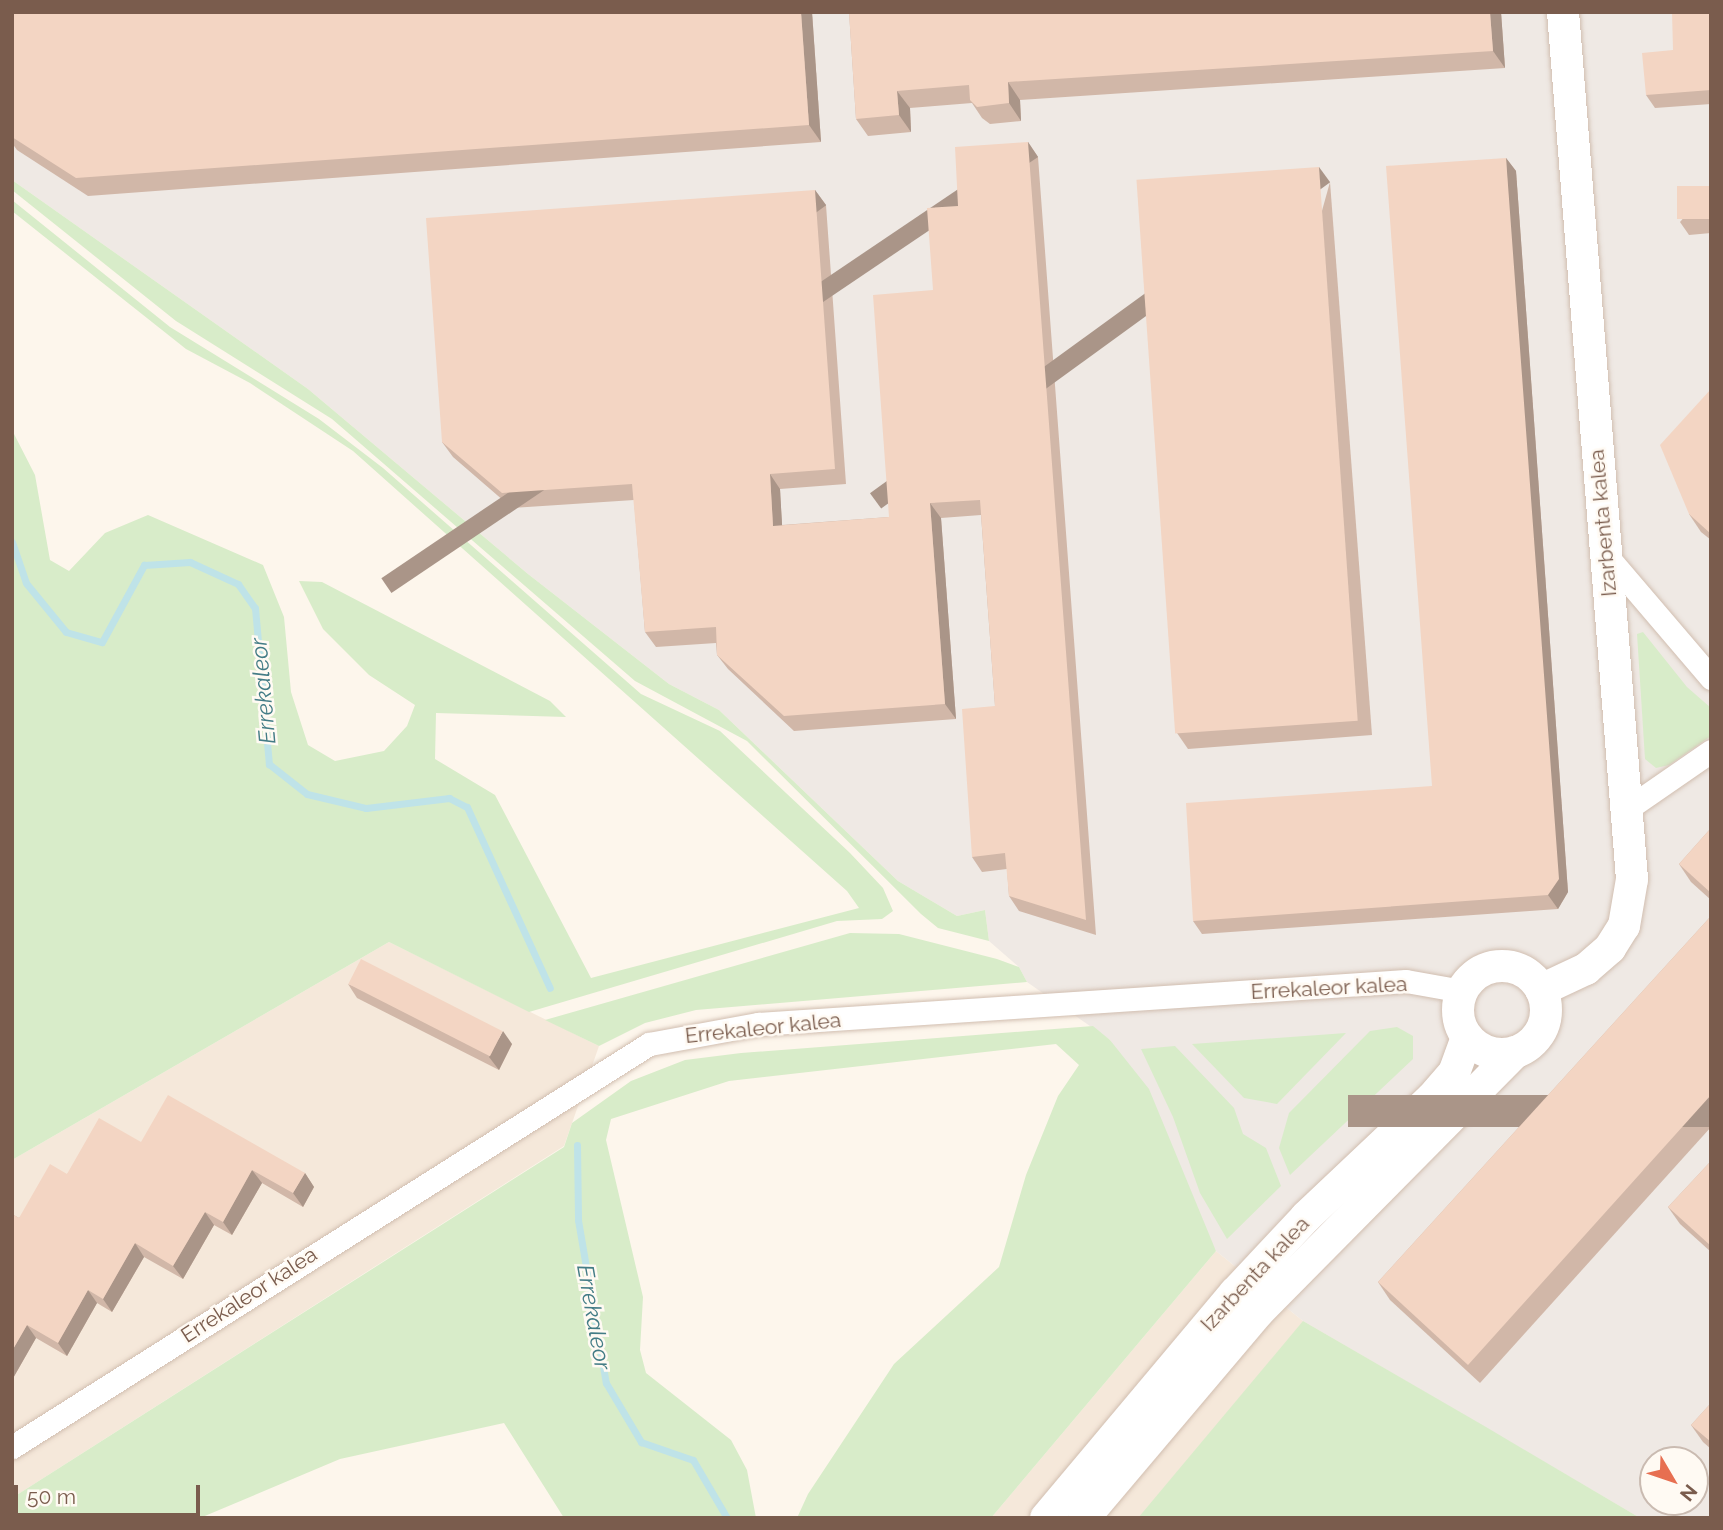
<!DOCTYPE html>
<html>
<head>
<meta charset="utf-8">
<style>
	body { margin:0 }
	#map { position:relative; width:1723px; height:1530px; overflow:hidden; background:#fdf6ec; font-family:Raleway,sans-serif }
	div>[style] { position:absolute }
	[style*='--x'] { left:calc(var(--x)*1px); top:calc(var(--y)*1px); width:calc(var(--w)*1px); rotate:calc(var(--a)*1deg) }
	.residential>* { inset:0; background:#f5e8da }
	.industrial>* { inset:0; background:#efe9e4 }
	.green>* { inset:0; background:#d8ecc9 }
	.stream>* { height:7px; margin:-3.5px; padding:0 3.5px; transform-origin:3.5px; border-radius:3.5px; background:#bfe3e8 }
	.roads { filter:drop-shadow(0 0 2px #d1beb0) drop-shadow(0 0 2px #d1beb0) }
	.street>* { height:23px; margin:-11.5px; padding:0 11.5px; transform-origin:11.5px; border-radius:11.5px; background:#fff }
	.secondary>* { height:32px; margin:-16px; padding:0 16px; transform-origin:16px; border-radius:16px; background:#fff }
	.secondary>.ring { margin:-16px; padding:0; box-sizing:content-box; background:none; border:32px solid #fff; border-radius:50% }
	.wall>* { inset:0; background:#d1b7a8 }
	.shaded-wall>* { inset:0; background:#aa9588; transform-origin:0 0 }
	.building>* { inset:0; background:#f3d5c3; transform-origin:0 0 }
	span { translate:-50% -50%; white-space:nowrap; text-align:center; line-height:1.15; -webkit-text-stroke:5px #fffaf3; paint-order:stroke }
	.street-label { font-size:21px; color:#7a5c4d }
	.water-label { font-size:23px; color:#437c86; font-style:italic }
	.frame { position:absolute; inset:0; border:14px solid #7a5c4d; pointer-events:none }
	.north { position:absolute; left:1639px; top:1446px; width:70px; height:70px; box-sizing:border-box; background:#fffaf3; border:2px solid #cabbb1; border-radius:50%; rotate:129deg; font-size:19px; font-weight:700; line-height:28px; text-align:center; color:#7a5c4d }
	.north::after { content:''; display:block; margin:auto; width:24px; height:32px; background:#e76f51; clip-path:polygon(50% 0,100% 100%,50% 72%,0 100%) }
	.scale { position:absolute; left:14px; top:1485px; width:186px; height:32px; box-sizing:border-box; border:4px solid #7a5c4d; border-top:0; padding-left:9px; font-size:21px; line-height:24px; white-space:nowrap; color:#7a5c4d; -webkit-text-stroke:5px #fffaf3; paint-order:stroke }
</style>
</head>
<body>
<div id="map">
	<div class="residential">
		<div style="clip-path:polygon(389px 942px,599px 1046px,564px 1146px,12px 1498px,12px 1160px)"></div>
		<div style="clip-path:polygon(1216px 1251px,1303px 1321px,1640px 1518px,991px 1518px)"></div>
	</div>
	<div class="industrial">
		<div style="clip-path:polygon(evenodd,12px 12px,1711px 12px,1711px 1518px,1640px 1518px,1303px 1321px,1216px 1251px,1110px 1040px,1027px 982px,1019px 967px,989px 941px,985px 910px,957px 916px,898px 881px,719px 710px,669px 684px,528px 574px,308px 389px,12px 180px,12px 12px,1653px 1460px,1695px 1460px,1695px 1502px,1653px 1502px,1653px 1460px)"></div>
	</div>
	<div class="green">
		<div style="clip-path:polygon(12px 180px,308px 389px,528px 574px,669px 684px,719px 710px,898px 881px,957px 916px,985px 910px,989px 941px,938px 928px,921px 914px,747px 741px,635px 681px,332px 419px,176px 321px,12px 190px)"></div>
		<div style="clip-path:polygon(12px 200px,170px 327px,319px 419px,383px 468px,641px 694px,720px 731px,850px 853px,883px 888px,893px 911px,882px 919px,837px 921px,529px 1012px,389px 942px,12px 1160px,13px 432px,35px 475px,50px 560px,69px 571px,105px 533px,148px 515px,263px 565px,284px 617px,291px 692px,308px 745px,335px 761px,384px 751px,407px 726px,415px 705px,369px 675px,323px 629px,299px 581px,322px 582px,550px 701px,566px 717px,436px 713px,435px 759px,495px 795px,591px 978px,859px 908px,847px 891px,353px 451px,250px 383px,186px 349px,12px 211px)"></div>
		<div style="clip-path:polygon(1643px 632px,1687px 687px,1711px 708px,1711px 736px,1669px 765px,1656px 768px,1645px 759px,1637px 634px)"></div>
		<div style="clip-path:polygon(850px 933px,899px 934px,997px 959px,1019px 967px,1027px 982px,696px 1010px,645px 1023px,599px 1046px,545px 1020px)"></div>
		<div style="clip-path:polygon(1093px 1026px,1110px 1040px,1149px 1089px,1216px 1251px,991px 1518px,797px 1518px,808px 1494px,894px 1364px,999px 1267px,1026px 1175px,1058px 1096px,1079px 1065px,1056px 1044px,729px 1081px,611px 1119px,606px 1140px,643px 1297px,640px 1350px,646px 1373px,731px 1440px,747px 1470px,756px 1518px,564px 1518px,504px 1423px,340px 1459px,200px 1518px,12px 1518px,12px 1498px,564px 1147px,572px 1123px,631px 1081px,685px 1060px,741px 1053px)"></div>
		<div style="clip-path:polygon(1397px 1027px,1413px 1036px,1413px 1059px,1290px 1175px,1279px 1148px,1289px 1113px,1370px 1031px)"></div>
		<div style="clip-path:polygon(1346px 1033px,1277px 1104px,1244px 1098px,1192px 1044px)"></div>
		<div style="clip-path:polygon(1175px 1046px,1234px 1108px,1243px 1134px,1266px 1148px,1281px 1186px,1227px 1239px,1200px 1193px,1173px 1117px,1141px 1049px)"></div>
		<div style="clip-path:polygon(1303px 1321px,1486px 1427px,1640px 1518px,1138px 1518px)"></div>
	</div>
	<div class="stream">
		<div style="--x:12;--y:542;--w:43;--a:71.1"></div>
		<div style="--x:26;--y:583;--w:63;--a:50.8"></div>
		<div style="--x:66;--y:632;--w:37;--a:16"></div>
		<div style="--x:102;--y:642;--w:88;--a:-61.4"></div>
		<div style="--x:144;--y:565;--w:46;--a:-3.7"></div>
		<div style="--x:190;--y:562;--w:53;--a:24.6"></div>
		<div style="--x:238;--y:584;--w:29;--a:55"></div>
		<div style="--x:255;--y:608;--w:157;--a:84.9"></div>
		<div style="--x:269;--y:764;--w:48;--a:38.3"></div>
		<div style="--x:307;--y:794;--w:61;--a:13.3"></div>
		<div style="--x:366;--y:808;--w:84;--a:-6.9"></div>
		<div style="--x:449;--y:798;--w:20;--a:27"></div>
		<div style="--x:467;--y:807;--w:199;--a:65.4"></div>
		<div style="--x:577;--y:1145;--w:75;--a:89.2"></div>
		<div style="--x:578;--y:1220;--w:165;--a:80.3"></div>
		<div style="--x:606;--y:1383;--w:69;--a:59.3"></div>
		<div style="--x:641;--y:1442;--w:55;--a:19.1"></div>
		<div style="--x:693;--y:1460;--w:67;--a:59.6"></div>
	</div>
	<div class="roads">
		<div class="street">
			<div style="--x:1606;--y:555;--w:162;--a:49.5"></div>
			<div style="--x:1627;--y:809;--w:102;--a:-34.6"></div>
			<div style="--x:12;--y:1447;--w:754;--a:-32.32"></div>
			<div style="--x:649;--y:1044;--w:111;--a:-10.4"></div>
			<div style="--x:758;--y:1024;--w:649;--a:-3.8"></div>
			<div style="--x:1406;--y:981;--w:57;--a:10.1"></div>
		</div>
		<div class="secondary">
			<div class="ring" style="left:1458px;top:966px;width:56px;height:56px"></div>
			<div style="--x:1541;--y:990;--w:50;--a:-25"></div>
			<div style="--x:1586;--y:969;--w:32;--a:-41"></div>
			<div style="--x:1610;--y:948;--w:26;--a:-58"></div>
			<div style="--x:1624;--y:926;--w:48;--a:-80.3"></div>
			<div style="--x:1632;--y:879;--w:870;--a:-94.55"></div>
			<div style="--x:1046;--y:1518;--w:294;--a:-50"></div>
			<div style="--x:1235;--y:1293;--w:104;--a:-46.9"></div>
			<div style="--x:1306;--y:1217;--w:173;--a:-43.4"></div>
			<div style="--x:1432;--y:1098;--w:33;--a:-49"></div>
			<div style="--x:1454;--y:1073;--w:37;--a:-70"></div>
			<div style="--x:1084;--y:1518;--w:270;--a:-49.8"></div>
			<div style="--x:1258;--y:1312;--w:366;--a:-45.3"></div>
		</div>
	</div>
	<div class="wall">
		<div style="clip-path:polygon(12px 12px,812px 12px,821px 142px,88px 196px,17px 150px,12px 143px)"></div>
		<div style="clip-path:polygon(849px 12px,1501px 12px,1505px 68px,1020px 100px,1021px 121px,990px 124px,982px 118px,972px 103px,910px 108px,911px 132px,868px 136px,856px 119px)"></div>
		<div style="clip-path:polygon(1711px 12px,1711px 104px,1655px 108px,1646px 95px,1673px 50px)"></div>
		<div style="clip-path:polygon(1028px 142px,1038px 157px,1096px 935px,1019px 911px,1009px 896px,1007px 869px,982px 872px,972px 857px,995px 706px,981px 515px,941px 518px,956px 719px,794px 731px,728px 669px,717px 655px,716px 643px,656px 647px,645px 632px,634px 500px,512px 508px,453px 457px,442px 442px,815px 190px,826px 205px,846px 484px,780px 489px,782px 525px,889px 517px,933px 290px,958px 206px)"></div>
		<div style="clip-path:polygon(1506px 158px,1516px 171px,1568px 892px,1558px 909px,1202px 934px,1193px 921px,1432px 786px)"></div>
		<div style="clip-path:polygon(1330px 182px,1372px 735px,1188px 749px,1177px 733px)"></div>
		<div style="clip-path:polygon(1711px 186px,1711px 233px,1689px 235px,1680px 222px)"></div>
		<div style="clip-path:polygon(1711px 389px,1711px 540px,1701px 532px,1689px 514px)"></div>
		<div style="clip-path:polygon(1711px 828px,1711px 900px,1691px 882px,1679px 864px)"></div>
		<div style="clip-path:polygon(1711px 916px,1711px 1127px,1480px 1383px,1390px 1300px,1378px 1282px)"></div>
		<div style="clip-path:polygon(348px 984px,512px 1044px,499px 1070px,357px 998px)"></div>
		<div style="clip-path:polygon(141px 1142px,305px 1173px,314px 1187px,303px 1207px,262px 1183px,232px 1235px,214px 1225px,183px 1279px,144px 1257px,112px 1312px,97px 1303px,67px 1356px,36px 1338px,12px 1380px,12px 1214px,19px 1218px,67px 1174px)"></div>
		<div style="clip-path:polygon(1711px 1161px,1711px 1252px,1680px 1224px,1668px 1207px)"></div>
		<div style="clip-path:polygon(1711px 1403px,1711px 1449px,1703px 1442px,1691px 1425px)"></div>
	</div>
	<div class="shaded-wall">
		<div style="clip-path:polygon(801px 12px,812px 12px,821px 142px,809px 125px)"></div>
		<div style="clip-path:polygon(1490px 12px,1501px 12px,1505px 68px,1493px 51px)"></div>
		<div style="clip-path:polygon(1008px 82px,1020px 100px,1021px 121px,1009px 103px)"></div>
		<div style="clip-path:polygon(897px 91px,910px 108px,911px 132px,899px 115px)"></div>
		<div style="left:1028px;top:142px;width:18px;height:780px;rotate:56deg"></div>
		<div style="clip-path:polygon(1506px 158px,1516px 171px,1568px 892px,1558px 909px,1548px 895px)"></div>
		<div style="left:1319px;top:167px;width:19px;height:555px;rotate:54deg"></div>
		<div style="left:815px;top:190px;width:19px;height:280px;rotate:54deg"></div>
		<div style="clip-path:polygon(770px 474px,780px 489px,783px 541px,773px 526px)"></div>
		<div style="clip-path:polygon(930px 503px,941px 518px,956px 719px,945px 704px)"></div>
		<div style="clip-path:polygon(503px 1031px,512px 1044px,499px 1070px,489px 1057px)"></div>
		<div style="left:1711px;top:1095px;width:32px;height:363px;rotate:90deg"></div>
		<div style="clip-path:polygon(252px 1170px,262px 1183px,232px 1235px,223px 1222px)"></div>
		<div style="clip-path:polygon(305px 1173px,314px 1187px,303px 1207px,293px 1193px)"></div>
		<div style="clip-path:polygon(205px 1212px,214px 1225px,183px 1279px,173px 1266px)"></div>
		<div style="clip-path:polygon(135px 1243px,144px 1257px,112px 1312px,103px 1299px)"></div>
		<div style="clip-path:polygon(88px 1290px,97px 1303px,67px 1356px,58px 1343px)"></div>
		<div style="clip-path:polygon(27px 1325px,36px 1338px,12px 1380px,12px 1351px)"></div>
	</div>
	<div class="building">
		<div style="clip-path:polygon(12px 12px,801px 12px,809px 125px,76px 178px,12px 137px)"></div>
		<div style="clip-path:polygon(849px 12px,1490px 12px,1493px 51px,1008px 82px,1009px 103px,977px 107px,970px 100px,969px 85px,897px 91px,899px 115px,856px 119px)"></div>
		<div style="clip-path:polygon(1672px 12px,1711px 12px,1711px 90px,1646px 95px,1642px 53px,1673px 50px)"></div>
		<div style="clip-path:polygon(1028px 142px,1086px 920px,1009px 896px,1005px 853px,972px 857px,962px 709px,995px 706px,980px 500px,930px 503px,945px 704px,784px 716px,717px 655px,716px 627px,645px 632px,632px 484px,502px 493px,442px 442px,426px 218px,815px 190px,835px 469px,770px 474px,773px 526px,889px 517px,873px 295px,933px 290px,927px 208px,958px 206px,955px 147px)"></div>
		<div style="clip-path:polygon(1506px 158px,1559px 879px,1548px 895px,1193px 921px,1186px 803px,1432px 786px,1386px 166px)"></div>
		<div style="left:1319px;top:167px;width:555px;height:183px;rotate:86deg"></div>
		<div style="left:1711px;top:186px;width:33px;height:34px;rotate:90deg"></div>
		<div style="clip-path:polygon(1711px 389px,1711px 534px,1689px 514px,1660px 445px)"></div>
		<div style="clip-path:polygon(1711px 828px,1711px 893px,1679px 864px)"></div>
		<div style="clip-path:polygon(1711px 916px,1711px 1095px,1468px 1365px,1378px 1282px)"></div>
		<div style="left:361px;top:959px;width:159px;height:28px;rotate:27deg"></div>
		<div style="clip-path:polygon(168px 1095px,305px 1173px,293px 1193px,252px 1170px,223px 1222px,205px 1212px,173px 1266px,135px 1243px,103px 1299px,88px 1290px,58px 1343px,27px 1325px,12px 1351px,12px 1214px,19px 1218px,50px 1164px,67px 1174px,99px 1118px,141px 1142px)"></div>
		<div style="clip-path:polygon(1711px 1161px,1711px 1246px,1668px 1207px)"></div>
		<div style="clip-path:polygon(1711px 1403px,1711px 1442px,1691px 1425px)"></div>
	</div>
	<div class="street-label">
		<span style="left:1603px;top:523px;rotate:-95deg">Izarbenta kalea</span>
		<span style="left:1329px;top:988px;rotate:-3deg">Errekaleor kalea</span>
		<span style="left:763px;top:1028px;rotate:-6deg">Errekaleor kalea</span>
		<span style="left:1255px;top:1274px;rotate:-47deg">Izarbenta kalea</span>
		<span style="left:249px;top:1295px;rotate:-33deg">Errekaleor kalea</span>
	</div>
	<div class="water-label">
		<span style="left:263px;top:691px;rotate:-95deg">Errekaleor</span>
		<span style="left:594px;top:1317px;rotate:80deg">Errekaleor</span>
	</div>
	<div class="frame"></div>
	<div class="north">N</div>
	<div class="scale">50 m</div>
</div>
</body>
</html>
